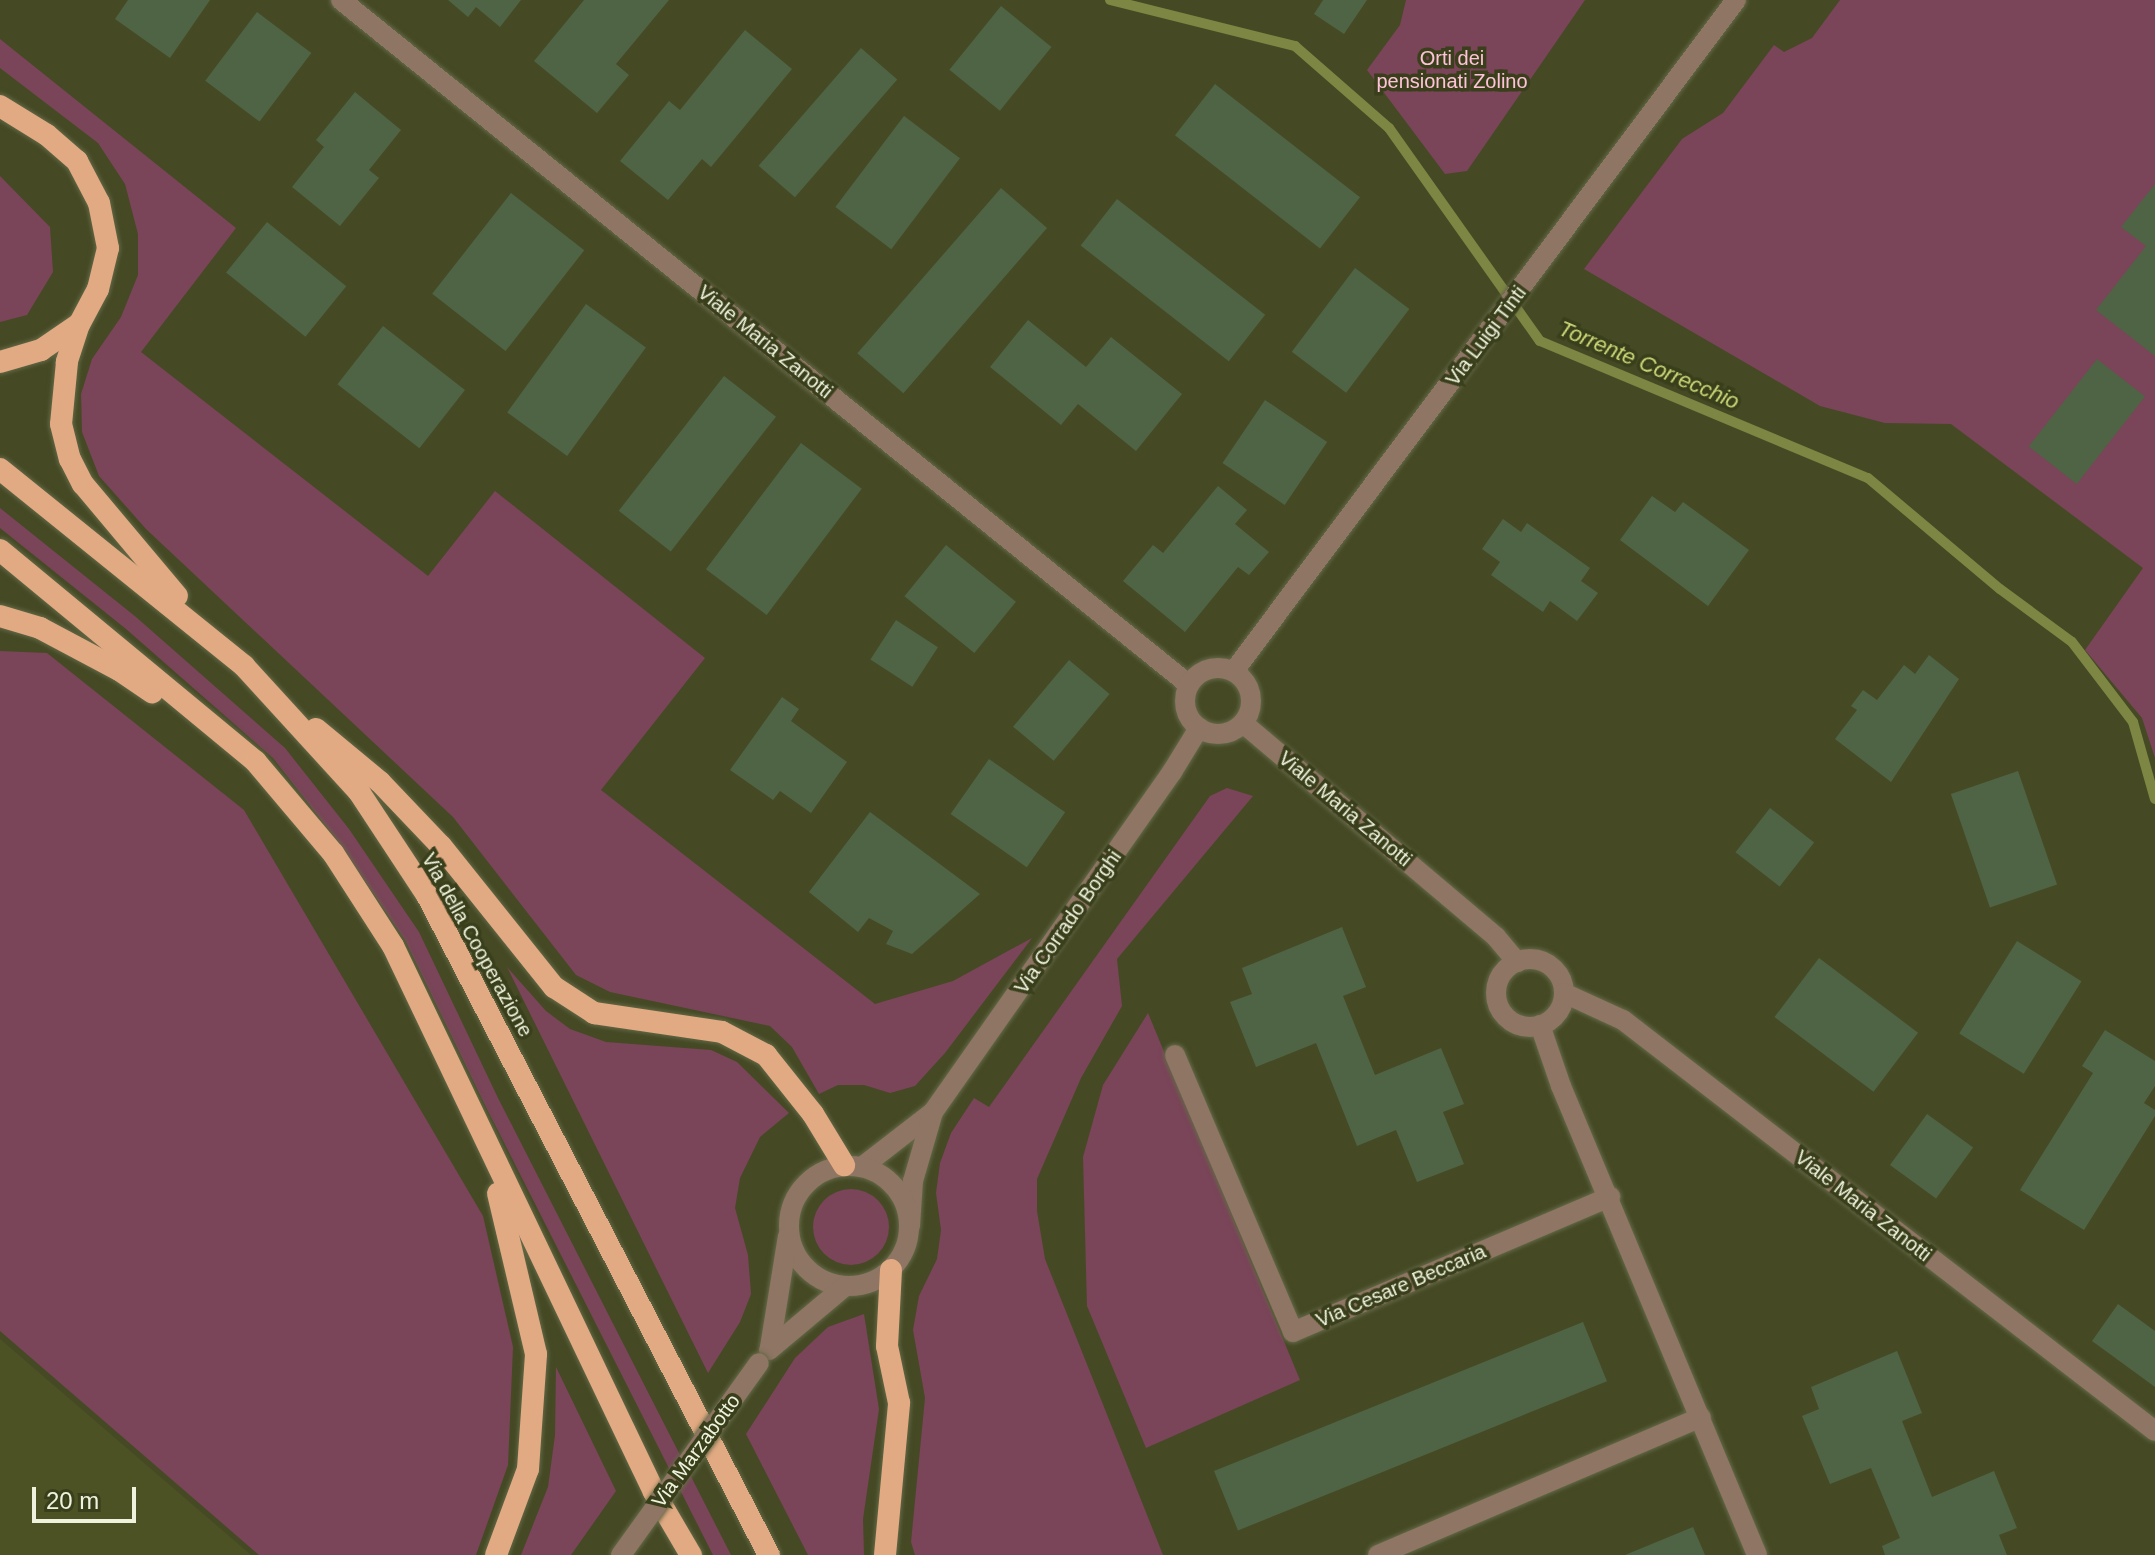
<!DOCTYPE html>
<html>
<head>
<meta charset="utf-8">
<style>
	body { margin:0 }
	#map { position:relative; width:2155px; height:1555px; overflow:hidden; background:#454a25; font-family:Arial,sans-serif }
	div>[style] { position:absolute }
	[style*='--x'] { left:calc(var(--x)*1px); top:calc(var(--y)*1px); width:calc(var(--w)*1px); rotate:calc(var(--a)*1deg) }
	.built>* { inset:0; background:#4d5225 }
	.green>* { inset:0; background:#7a4459 }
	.round { border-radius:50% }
	.stream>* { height:10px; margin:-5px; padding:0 5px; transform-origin:5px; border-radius:5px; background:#7e8643 }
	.building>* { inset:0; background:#4f6444; transform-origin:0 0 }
	.roads { filter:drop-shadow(0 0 2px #646846) drop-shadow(0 0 2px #646846) }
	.minor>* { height:20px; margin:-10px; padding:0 10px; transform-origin:10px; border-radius:10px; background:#8e7564 }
	.minor>.ring { margin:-10px; padding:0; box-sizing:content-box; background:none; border:20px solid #8e7564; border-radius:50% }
	.tertiary>* { height:20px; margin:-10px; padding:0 10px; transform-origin:10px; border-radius:10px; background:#8e7564 }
	.tertiary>.ring { margin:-10px; padding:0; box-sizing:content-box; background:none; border:20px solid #8e7564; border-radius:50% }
	.trunk>* { height:22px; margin:-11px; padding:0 11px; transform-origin:11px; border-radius:11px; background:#e2aa83 }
	.bridges { filter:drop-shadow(0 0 2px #646846) drop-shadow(0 0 2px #646846) }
	.tertiary-bridge>* { height:20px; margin:-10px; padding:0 10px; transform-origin:10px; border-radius:10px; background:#8e7564 }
	span { translate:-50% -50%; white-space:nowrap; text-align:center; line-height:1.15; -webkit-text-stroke:7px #3a3f1b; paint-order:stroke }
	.park-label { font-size:20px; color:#ffc3d9 }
	.street-label { font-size:20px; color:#eff3de }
	.water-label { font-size:22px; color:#cbd777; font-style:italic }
	.scale { position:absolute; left:32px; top:1487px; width:104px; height:36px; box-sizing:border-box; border:4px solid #eff3de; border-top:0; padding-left:10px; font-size:24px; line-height:28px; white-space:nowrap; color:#eff3de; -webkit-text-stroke:6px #3a3f1b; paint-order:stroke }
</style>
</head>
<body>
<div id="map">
	<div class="built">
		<div style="clip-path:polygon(0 1339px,251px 1555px,0 1555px)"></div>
	</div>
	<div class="green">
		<div style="clip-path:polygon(1406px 0,1585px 0,1467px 171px,1445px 174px,1367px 70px,1400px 25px)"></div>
		<div style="clip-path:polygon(1840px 0,2155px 0,2155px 758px,2142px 718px,2085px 650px,2143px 568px,1951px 424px,1885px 423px,1820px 406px,1584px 269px,1682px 139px,1723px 113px,1774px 45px,1784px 52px,1812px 38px)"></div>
		<div style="clip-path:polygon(0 39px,236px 228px,141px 352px,428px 576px,495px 491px,705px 658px,601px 790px,875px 1004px,953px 981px,1032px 938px,945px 1053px,915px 1086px,890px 1093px,864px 1085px,838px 1085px,819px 1094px,792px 1047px,770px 1026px,610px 992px,576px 975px,453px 817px,146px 529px,99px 476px,82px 432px,81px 394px,92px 359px,121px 317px,138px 275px,138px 234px,125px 184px,98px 143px,0 68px)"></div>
		<div style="clip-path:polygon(0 176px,50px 227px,53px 272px,27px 315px,0 322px)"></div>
		<div style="clip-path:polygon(0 508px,136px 617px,285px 748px,349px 829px,419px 932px,498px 1098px,731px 1555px,713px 1555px,485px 1105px,405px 940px,336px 839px,273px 758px,126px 629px,0 528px)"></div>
		<div style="clip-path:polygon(0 651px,47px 653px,244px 810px,483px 1216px,513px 1347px,508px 1465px,476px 1555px,259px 1555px,0 1331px)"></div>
		<div style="clip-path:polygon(1227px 788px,1253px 796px,1117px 959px,1122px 1006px,1081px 1078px,1037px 1179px,1037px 1211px,1045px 1259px,1163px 1555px,915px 1555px,911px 1542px,925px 1398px,913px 1330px,919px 1296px,937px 1259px,941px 1230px,936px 1193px,940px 1163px,951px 1133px,974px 1098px,989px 1107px,1210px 796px)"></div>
		<div style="clip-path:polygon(507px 967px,546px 1011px,570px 1029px,606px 1042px,711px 1050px,737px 1062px,789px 1113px,760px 1137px,740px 1178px,735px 1208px,748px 1255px,751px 1294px,740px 1322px,708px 1373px)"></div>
		<div style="clip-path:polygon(1148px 1013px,1300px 1380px,1146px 1448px,1087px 1306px,1083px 1157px,1103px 1085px)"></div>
		<div class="round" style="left:813px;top:1189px;width:76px;height:76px"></div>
		<div style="clip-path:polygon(864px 1314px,879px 1409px,863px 1519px,864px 1555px,808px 1555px,746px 1434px,795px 1358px,828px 1327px)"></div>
		<div style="clip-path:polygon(556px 1367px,616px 1491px,571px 1555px,521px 1555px,548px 1487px,555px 1435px)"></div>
	</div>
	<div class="stream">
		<div style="--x:1110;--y:0;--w:191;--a:14"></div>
		<div style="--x:1295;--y:46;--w:125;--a:41.1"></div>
		<div style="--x:1389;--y:128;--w:261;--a:54.7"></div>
		<div style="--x:1540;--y:341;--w:355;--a:22.7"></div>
		<div style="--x:1868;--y:478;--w:172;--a:40.1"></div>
		<div style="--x:2000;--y:589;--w:89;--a:36.4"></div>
		<div style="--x:2072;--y:642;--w:101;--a:52.7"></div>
		<div style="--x:2133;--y:722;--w:80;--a:74.1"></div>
	</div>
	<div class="building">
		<div style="clip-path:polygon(128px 0,210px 0,170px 58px,115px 19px)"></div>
		<div style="clip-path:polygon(448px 0,521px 0,500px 27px,476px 7px,468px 17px)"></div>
		<div style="clip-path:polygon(584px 0,669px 0,616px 64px,629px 75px,597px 113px,534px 61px)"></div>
		<div style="clip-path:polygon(1323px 0,1367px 0,1344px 34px,1314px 14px)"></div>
		<div style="left:1001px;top:6px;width:65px;height:82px;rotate:39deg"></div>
		<div style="left:257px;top:12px;width:68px;height:86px;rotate:37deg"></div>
		<div style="clip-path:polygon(745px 30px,792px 69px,711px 167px,702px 159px,668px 200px,620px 161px,669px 101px,680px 110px)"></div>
		<div style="left:861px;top:48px;width:48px;height:156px;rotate:41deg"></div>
		<div style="left:1215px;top:84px;width:184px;height:65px;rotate:38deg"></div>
		<div style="clip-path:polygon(355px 92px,401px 130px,369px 170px,379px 178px,340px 226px,292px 187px,324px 147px,316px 140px)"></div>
		<div style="left:904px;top:116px;width:70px;height:114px;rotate:37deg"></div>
		<div style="clip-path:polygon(2155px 184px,2155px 356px,2096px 310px,2146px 246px,2121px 227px)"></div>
		<div style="left:1001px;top:188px;width:61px;height:219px;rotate:41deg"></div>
		<div style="left:511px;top:193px;width:93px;height:128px;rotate:38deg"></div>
		<div style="left:1117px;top:199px;width:188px;height:59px;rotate:38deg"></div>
		<div style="left:267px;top:222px;width:102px;height:65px;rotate:39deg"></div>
		<div style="left:1355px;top:268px;width:68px;height:105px;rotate:37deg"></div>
		<div style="left:586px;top:304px;width:74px;height:134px;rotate:36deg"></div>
		<div style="clip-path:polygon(1028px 320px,1086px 367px,1111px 337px,1182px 394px,1136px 451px,1078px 404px,1061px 425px,990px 367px)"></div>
		<div style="left:383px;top:326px;width:104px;height:74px;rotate:38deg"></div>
		<div style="left:2097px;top:359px;width:61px;height:111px;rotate:38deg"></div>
		<div style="left:724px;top:376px;width:66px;height:171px;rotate:38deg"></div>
		<div style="left:1265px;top:400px;width:75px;height:76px;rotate:34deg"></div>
		<div style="left:801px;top:443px;width:76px;height:158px;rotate:37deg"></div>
		<div style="clip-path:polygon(1218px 486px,1247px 510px,1235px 524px,1269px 552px,1249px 575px,1238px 567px,1185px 632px,1123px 581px,1153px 545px,1163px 553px)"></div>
		<div style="clip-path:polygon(1652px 496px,1675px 512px,1683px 502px,1749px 550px,1708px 606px,1620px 540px)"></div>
		<div style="clip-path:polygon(1503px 519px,1521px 532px,1527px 523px,1590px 568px,1581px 581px,1598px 593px,1577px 621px,1550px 601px,1543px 612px,1491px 575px,1500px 562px,1482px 549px)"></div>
		<div style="left:946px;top:545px;width:90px;height:66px;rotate:39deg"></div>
		<div style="left:896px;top:620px;width:50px;height:47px;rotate:33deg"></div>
		<div style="clip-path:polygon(1929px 655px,1959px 679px,1891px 782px,1835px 739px,1857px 710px,1851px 706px,1863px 690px,1877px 700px,1904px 665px,1915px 674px)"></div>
		<div style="left:1069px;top:660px;width:53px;height:87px;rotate:40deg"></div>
		<div style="clip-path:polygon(782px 697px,799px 709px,791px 721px,847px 762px,811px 813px,780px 791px,773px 800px,730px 770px)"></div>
		<div style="left:989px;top:759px;width:93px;height:67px;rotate:35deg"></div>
		<div style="left:2018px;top:771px;width:120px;height:71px;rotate:71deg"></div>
		<div style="left:1770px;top:808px;width:56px;height:56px;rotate:38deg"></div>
		<div style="clip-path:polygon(870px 812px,980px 894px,912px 954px,886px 944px,893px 931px,869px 918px,858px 932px,809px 892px)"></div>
		<div style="clip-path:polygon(1342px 927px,1366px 987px,1343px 996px,1375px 1075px,1441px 1048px,1464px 1104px,1443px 1112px,1464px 1164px,1417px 1182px,1396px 1130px,1357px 1146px,1316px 1043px,1256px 1067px,1230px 1002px,1252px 994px,1242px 968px)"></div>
		<div style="left:2017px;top:941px;width:76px;height:109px;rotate:32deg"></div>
		<div style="left:1819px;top:958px;width:124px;height:74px;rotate:37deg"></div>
		<div style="clip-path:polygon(2105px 1030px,2155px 1061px,2155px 1086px,2144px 1103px,2155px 1110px,2155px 1116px,2084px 1230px,2020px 1190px,2093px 1073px,2082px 1066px)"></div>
		<div style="left:1927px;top:1114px;width:57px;height:63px;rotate:36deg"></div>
		<div style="clip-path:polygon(2118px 1304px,2155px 1331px,2155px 1387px,2092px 1341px)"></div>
		<div style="left:1583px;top:1322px;width:64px;height:398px;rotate:68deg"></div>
		<div style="clip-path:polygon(1897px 1351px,1922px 1413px,1902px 1421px,1932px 1497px,1994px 1471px,2017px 1528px,1999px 1535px,2007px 1555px,1885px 1555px,1882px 1546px,1900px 1538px,1871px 1468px,1830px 1484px,1802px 1416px,1819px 1409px,1811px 1387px)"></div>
		<div style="clip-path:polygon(1693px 1527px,1705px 1555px,1625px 1555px)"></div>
	</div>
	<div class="roads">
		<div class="minor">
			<div style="--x:341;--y:0;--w:1089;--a:38.92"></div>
			<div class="ring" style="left:1185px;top:668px;width:46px;height:46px"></div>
			<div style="--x:1234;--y:671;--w:838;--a:-53.2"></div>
			<div style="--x:1243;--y:723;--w:331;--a:40.2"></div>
			<div style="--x:1496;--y:937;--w:33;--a:50"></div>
			<div class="ring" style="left:1496px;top:959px;width:48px;height:48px"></div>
			<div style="--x:1564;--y:993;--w:65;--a:24.6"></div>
			<div style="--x:1623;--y:1020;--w:672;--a:37.69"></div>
			<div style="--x:1540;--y:1025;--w:65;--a:71"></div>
			<div style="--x:1561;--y:1086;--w:508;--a:67.32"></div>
			<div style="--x:1175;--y:1055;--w:301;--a:66.9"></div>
			<div style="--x:1293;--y:1332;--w:345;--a:-23.1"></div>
			<div style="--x:862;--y:1167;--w:90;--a:-37.8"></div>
			<div style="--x:933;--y:1112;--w:416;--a:-54.9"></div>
			<div style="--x:1172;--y:772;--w:52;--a:-58.5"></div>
			<div style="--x:910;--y:1226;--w:45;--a:-86.2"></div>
			<div style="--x:913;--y:1181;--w:72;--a:-73.8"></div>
			<div style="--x:1378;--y:1555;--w:351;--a:-23.1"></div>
		</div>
		<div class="tertiary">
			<div class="ring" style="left:789px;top:1166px;width:100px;height:100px"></div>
			<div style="--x:770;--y:1347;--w:112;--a:-80.8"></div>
			<div style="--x:769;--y:1350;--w:98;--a:-40"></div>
		</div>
		<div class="trunk">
			<div style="--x:0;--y:106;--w:55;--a:31.7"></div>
			<div style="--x:47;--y:135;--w:40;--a:41"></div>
			<div style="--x:77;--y:161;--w:47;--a:62.4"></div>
			<div style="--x:99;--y:203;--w:46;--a:78.7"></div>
			<div style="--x:108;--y:248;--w:42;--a:103.7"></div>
			<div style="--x:98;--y:289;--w:40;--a:118"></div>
			<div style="--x:79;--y:324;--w:40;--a:108"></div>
			<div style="--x:67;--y:362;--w:62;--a:95.5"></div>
			<div style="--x:61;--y:424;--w:36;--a:76"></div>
			<div style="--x:70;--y:459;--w:28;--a:63"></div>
			<div style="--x:83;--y:484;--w:146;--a:50"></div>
			<div style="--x:0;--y:362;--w:43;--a:-16.3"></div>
			<div style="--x:41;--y:350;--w:46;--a:-34.4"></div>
			<div style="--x:0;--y:469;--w:314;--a:38.9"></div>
			<div style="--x:244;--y:666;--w:171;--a:47.6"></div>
			<div style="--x:359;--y:792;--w:123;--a:56.6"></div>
			<div style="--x:427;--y:895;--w:743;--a:62.61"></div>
			<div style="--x:0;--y:550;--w:332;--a:39.6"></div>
			<div style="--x:256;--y:762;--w:119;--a:49.8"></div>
			<div style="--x:333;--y:853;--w:111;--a:57.2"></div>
			<div style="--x:393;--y:946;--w:605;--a:64.45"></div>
			<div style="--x:654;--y:1492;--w:73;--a:59.6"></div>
			<div style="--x:0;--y:616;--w:42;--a:16.7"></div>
			<div style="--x:40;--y:628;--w:89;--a:28"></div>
			<div style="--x:119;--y:670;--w:40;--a:34"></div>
			<div style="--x:316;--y:729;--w:83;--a:39.6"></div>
			<div style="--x:380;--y:782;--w:88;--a:46.4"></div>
			<div style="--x:441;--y:846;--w:181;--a:51.3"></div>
			<div style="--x:554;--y:987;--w:48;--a:33"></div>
			<div style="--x:594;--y:1013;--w:129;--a:8.4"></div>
			<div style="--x:722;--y:1032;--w:50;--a:27.6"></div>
			<div style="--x:766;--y:1055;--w:75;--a:51.5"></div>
			<div style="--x:813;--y:1114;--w:60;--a:58.7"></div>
			<div style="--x:496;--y:1555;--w:92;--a:-69.6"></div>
			<div style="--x:528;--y:1469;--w:115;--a:-86"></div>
			<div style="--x:536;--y:1354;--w:165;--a:-103.3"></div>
			<div style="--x:885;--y:1555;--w:153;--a:-84.7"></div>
			<div style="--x:899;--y:1403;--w:58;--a:-101.9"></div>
			<div style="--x:887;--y:1346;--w:76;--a:-87"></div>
		</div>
	</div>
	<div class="bridges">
		<div class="tertiary-bridge">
			<div style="--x:621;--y:1555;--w:236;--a:-54.3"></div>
		</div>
	</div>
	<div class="park-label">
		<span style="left:1452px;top:70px">Orti dei<br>pensionati Zolino</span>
	</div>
	<div class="street-label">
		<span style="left:1486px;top:336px;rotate:-53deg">Via Luigi Tinti</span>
		<span style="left:765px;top:342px;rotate:39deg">Viale Maria Zanotti</span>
		<span style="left:1345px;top:809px;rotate:40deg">Viale Maria Zanotti</span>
		<span style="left:1068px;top:922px;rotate:-55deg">Via Corrado Borghi</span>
		<span style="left:477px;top:945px;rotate:61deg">Via della Cooperazione</span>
		<span style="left:1863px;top:1206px;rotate:38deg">Viale Maria Zanotti</span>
		<span style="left:1401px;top:1286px;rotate:-23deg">Via Cesare Beccaria</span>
		<span style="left:696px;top:1451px;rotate:-54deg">Via Marzabotto</span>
	</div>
	<div class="water-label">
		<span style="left:1649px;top:365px;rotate:23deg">Torrente Correcchio</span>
	</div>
	<div class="scale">20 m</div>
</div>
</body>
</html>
